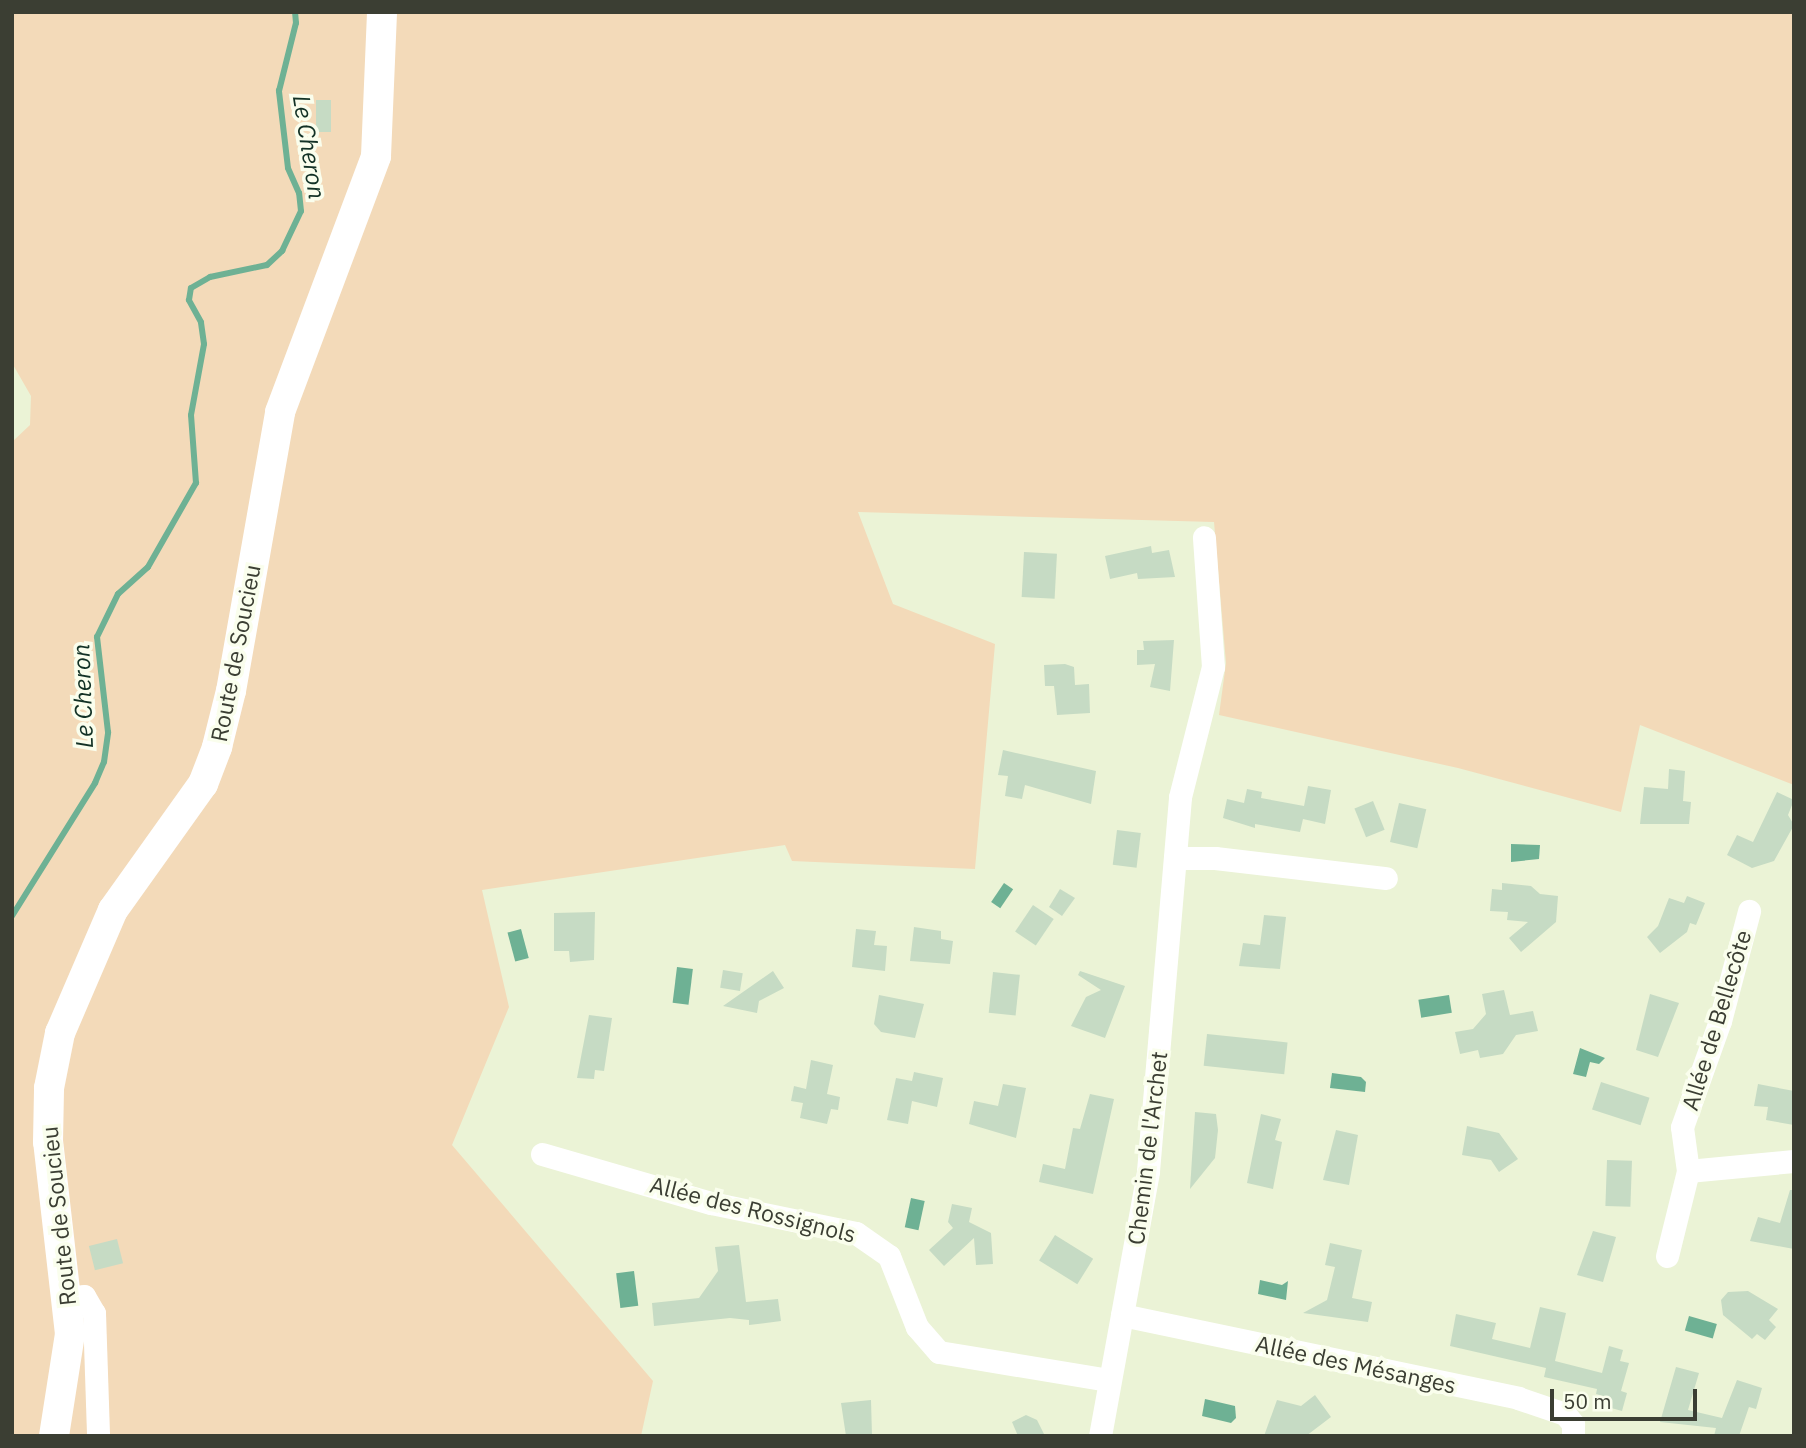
<!DOCTYPE html>
<html>
<head>
<meta charset="utf-8">
<style>
	body { margin:0 }
	#map { position:relative; width:1806px; height:1448px; overflow:hidden; background:#ebf3d6; font-family:"IBM Plex Sans",sans-serif }
	div>[style] { position:absolute }
	[style*='--x'] { left:calc(var(--x)*1px); top:calc(var(--y)*1px); width:calc(var(--w)*1px); rotate:calc(var(--a)*1deg) }
	.green>* { inset:0; background:#f3dab9 }
	.water>* { inset:0; background:#6eb194; transform-origin:0 0 }
	.stream>* { height:6px; margin:-3px; padding:0 3px; transform-origin:3px; border-radius:3px; background:#6eb194 }
	.building>* { inset:0; background:#c6dbc4; transform-origin:0 0 }
	.minor>* { height:23px; margin:-11.5px; padding:0 11.5px; transform-origin:11.5px; border-radius:11.5px; background:#fff }
	.tertiary>* { height:30px; margin:-15px; padding:0 15px; transform-origin:15px; border-radius:15px; background:#fff }
	span { translate:-50% -50%; white-space:nowrap; text-align:center; line-height:1.15; -webkit-text-stroke:7px #fafeed; paint-order:stroke }
	.street-label { font-size:23px; color:#3b3e33 }
	.water-label { font-size:24px; color:#123125; font-style:italic }
	.frame { position:absolute; inset:0; border:14px solid #3b3e33; pointer-events:none }
	.scale { position:absolute; left:1550px; top:1389px; width:147px; height:32px; box-sizing:border-box; border:4px solid #3b3e33; border-top:0; padding-left:9px; font-size:21px; line-height:24px; white-space:nowrap; color:#3b3e33; -webkit-text-stroke:5px #fafeed; paint-order:stroke }
</style>
</head>
<body>
<div id="map">
	<div class="green">
		<div style="clip-path:polygon(12px 12px,1794px 12px,1794px 785px,1640px 725px,1621px 812px,1458px 768px,1219px 715px,1226px 663px,1214px 522px,858px 512px,893px 604px,995px 644px,975px 869px,792px 861px,785px 845px,482px 890px,509px 1007px,452px 1145px,653px 1381px,641px 1436px,12px 1436px,12px 442px,30px 425px,31px 396px,12px 363px)"></div>
	</div>
	<div class="water">
		<div style="clip-path:polygon(1511px 844px,1540px 845px,1539px 859px,1511px 862px)"></div>
		<div style="left:1004px;top:883px;width:11px;height:23px;rotate:34deg"></div>
		<div style="left:521px;top:929px;width:30px;height:14px;rotate:75deg"></div>
		<div style="left:677px;top:967px;width:16px;height:36px;rotate:7deg"></div>
		<div style="left:1449px;top:995px;width:18px;height:31px;rotate:81deg"></div>
		<div style="clip-path:polygon(1580px 1048px,1605px 1058px,1599px 1064px,1590px 1062px,1586px 1077px,1573px 1074px)"></div>
		<div style="clip-path:polygon(1332px 1073px,1361px 1077px,1366px 1082px,1365px 1092px,1330px 1088px)"></div>
		<div style="left:911px;top:1198px;width:14px;height:30px;rotate:12deg"></div>
		<div style="left:634px;top:1271px;width:35px;height:18px;rotate:83deg"></div>
		<div style="clip-path:polygon(1260px 1280px,1282px 1285px,1288px 1281px,1286px 1300px,1258px 1294px)"></div>
		<div style="left:1689px;top:1316px;width:29px;height:15px;rotate:16deg"></div>
		<div style="clip-path:polygon(1205px 1399px,1235px 1406px,1236px 1418px,1231px 1423px,1202px 1416px)"></div>
	</div>
	<div class="stream">
		<div style="--x:12;--y:916;--w:157;--a:-58"></div>
		<div style="--x:95;--y:783;--w:23;--a:-67"></div>
		<div style="--x:104;--y:762;--w:30;--a:-82"></div>
		<div style="--x:108;--y:732;--w:96;--a:-96.6"></div>
		<div style="--x:97;--y:637;--w:48;--a:-64"></div>
		<div style="--x:118;--y:594;--w:40;--a:-42"></div>
		<div style="--x:148;--y:567;--w:97;--a:-60.3"></div>
		<div style="--x:196;--y:483;--w:68;--a:-94.2"></div>
		<div style="--x:191;--y:415;--w:72;--a:-79.6"></div>
		<div style="--x:204;--y:344;--w:22;--a:-98"></div>
		<div style="--x:201;--y:322;--w:25;--a:-119"></div>
		<div style="--x:189;--y:300;--w:12;--a:-81"></div>
		<div style="--x:191;--y:288;--w:22;--a:-30"></div>
		<div style="--x:210;--y:277;--w:58;--a:-11.9"></div>
		<div style="--x:267;--y:265;--w:21;--a:-43"></div>
		<div style="--x:282;--y:251;--w:44;--a:-64.6"></div>
		<div style="--x:301;--y:211;--w:18;--a:-96"></div>
		<div style="--x:299;--y:193;--w:27;--a:-114"></div>
		<div style="--x:288;--y:168;--w:78;--a:-96.7"></div>
		<div style="--x:279;--y:91;--w:70;--a:-76"></div>
		<div style="--x:296;--y:23;--w:11;--a:-95"></div>
	</div>
	<div class="building">
		<div style="left:331px;top:100px;width:32px;height:15px;rotate:90deg"></div>
		<div style="clip-path:polygon(1151px 546px,1152px 553px,1169px 550px,1175px 577px,1138px 579px,1137px 573px,1110px 579px,1105px 556px)"></div>
		<div style="left:1024px;top:552px;width:33px;height:45px;rotate:3deg"></div>
		<div style="clip-path:polygon(1174px 640px,1170px 691px,1150px 687px,1155px 664px,1137px 665px,1137px 650px,1144px 650px,1143px 641px)"></div>
		<div style="clip-path:polygon(1065px 664px,1074px 667px,1075px 685px,1089px 684px,1090px 713px,1057px 715px,1054px 686px,1045px 686px,1044px 665px)"></div>
		<div style="clip-path:polygon(1003px 750px,1096px 771px,1091px 804px,1025px 785px,1022px 799px,1005px 796px,1008px 776px,998px 775px)"></div>
		<div style="clip-path:polygon(1669px 769px,1685px 771px,1683px 801px,1691px 802px,1689px 824px,1640px 824px,1644px 787px,1668px 789px)"></div>
		<div style="clip-path:polygon(1308px 786px,1331px 790px,1325px 824px,1303px 819px,1300px 832px,1255px 824px,1255px 828px,1223px 818px,1227px 799px,1244px 803px,1247px 789px,1262px 792px,1261px 798px,1304px 806px)"></div>
		<div style="clip-path:polygon(1777px 792px,1794px 800px,1788px 815px,1794px 825px,1774px 861px,1752px 868px,1727px 855px,1737px 835px,1753px 842px)"></div>
		<div style="left:1373px;top:801px;width:31px;height:20px;rotate:68deg"></div>
		<div style="left:1399px;top:803px;width:28px;height:40px;rotate:13deg"></div>
		<div style="left:1117px;top:830px;width:24px;height:35px;rotate:7deg"></div>
		<div style="clip-path:polygon(1502px 883px,1531px 886px,1540px 894px,1558px 896px,1556px 922px,1521px 952px,1509px 938px,1528px 922px,1507px 920px,1508px 912px,1490px 911px,1492px 889px,1502px 890px)"></div>
		<div style="clip-path:polygon(1060px 889px,1075px 898px,1062px 916px,1049px 907px)"></div>
		<div style="clip-path:polygon(1687px 896px,1705px 903px,1696px 925px,1690px 923px,1687px 932px,1660px 953px,1647px 937px,1658px 926px,1669px 898px,1684px 903px)"></div>
		<div style="left:1033px;top:905px;width:25px;height:32px;rotate:34deg"></div>
		<div style="clip-path:polygon(595px 912px,594px 960px,570px 962px,569px 951px,554px 951px,554px 913px)"></div>
		<div style="clip-path:polygon(1264px 915px,1286px 917px,1280px 969px,1239px 966px,1243px 943px,1260px 945px)"></div>
		<div style="clip-path:polygon(914px 927px,941px 931px,941px 939px,953px 941px,950px 964px,910px 961px)"></div>
		<div style="clip-path:polygon(856px 929px,876px 931px,874px 945px,887px 946px,885px 971px,852px 967px)"></div>
		<div style="left:723px;top:970px;width:20px;height:18px;rotate:9deg"></div>
		<div style="clip-path:polygon(773px 971px,784px 988px,759px 1001px,757px 1013px,723px 1006px)"></div>
		<div style="clip-path:polygon(1080px 971px,1125px 986px,1105px 1038px,1071px 1026px,1086px 997px,1101px 990px,1078px 975px)"></div>
		<div style="left:993px;top:972px;width:27px;height:41px;rotate:6deg"></div>
		<div style="clip-path:polygon(1504px 990px,1510px 1015px,1533px 1011px,1538px 1031px,1516px 1035px,1503px 1054px,1480px 1058px,1478px 1050px,1460px 1054px,1455px 1032px,1473px 1029px,1486px 1014px,1482px 994px)"></div>
		<div style="clip-path:polygon(1650px 994px,1679px 1003px,1658px 1057px,1636px 1050px)"></div>
		<div style="clip-path:polygon(879px 995px,924px 1004px,915px 1038px,881px 1032px,874px 1024px)"></div>
		<div style="clip-path:polygon(589px 1015px,612px 1018px,604px 1071px,595px 1070px,594px 1079px,577px 1078px)"></div>
		<div style="left:1207px;top:1034px;width:81px;height:32px;rotate:6deg"></div>
		<div style="clip-path:polygon(811px 1060px,833px 1065px,827px 1094px,840px 1097px,838px 1110px,831px 1109px,827px 1124px,800px 1118px,803px 1103px,791px 1101px,794px 1086px,806px 1089px)"></div>
		<div style="clip-path:polygon(914px 1072px,943px 1078px,937px 1107px,912px 1101px,908px 1124px,887px 1120px,896px 1078px,912px 1081px)"></div>
		<div style="left:1601px;top:1082px;width:51px;height:29px;rotate:18deg"></div>
		<div style="clip-path:polygon(1003px 1084px,1026px 1088px,1016px 1138px,969px 1124px,974px 1101px,998px 1106px)"></div>
		<div style="clip-path:polygon(1758px 1084px,1794px 1091px,1794px 1125px,1766px 1120px,1768px 1107px,1754px 1106px)"></div>
		<div style="clip-path:polygon(1090px 1094px,1114px 1099px,1093px 1194px,1039px 1182px,1043px 1164px,1065px 1169px,1073px 1128px,1080px 1129px)"></div>
		<div style="clip-path:polygon(1195px 1112px,1216px 1114px,1218px 1130px,1215px 1158px,1190px 1189px)"></div>
		<div style="clip-path:polygon(1261px 1114px,1281px 1119px,1275px 1140px,1282px 1142px,1273px 1189px,1247px 1183px)"></div>
		<div style="clip-path:polygon(1467px 1126px,1499px 1133px,1518px 1159px,1499px 1172px,1491px 1160px,1462px 1155px)"></div>
		<div style="clip-path:polygon(1336px 1130px,1358px 1135px,1349px 1185px,1323px 1180px)"></div>
		<div style="left:1607px;top:1160px;width:25px;height:46px;rotate:2deg"></div>
		<div style="clip-path:polygon(1790px 1190px,1794px 1190px,1794px 1249px,1750px 1241px,1758px 1217px,1780px 1223px)"></div>
		<div style="clip-path:polygon(952px 1204px,972px 1208px,969px 1222px,991px 1233px,993px 1264px,976px 1265px,974px 1238px,944px 1266px,929px 1250px,953px 1228px,948px 1222px)"></div>
		<div style="clip-path:polygon(1593px 1231px,1616px 1237px,1603px 1282px,1577px 1275px)"></div>
		<div style="left:1055px;top:1235px;width:45px;height:30px;rotate:32deg"></div>
		<div style="left:117px;top:1239px;width:25px;height:29px;rotate:76deg"></div>
		<div style="clip-path:polygon(1330px 1243px,1362px 1250px,1352px 1298px,1372px 1302px,1368px 1322px,1303px 1313px,1327px 1300px,1335px 1267px,1325px 1265px)"></div>
		<div style="clip-path:polygon(739px 1245px,746px 1302px,778px 1299px,781px 1321px,749px 1325px,749px 1320px,730px 1318px,654px 1326px,652px 1303px,699px 1298px,718px 1271px,715px 1247px)"></div>
		<div style="clip-path:polygon(1748px 1291px,1778px 1309px,1769px 1320px,1776px 1327px,1765px 1340px,1757px 1334px,1752px 1339px,1723px 1315px,1721px 1300px,1728px 1292px)"></div>
		<div style="clip-path:polygon(1540px 1307px,1566px 1313px,1555px 1361px,1602px 1373px,1609px 1346px,1623px 1350px,1620px 1361px,1629px 1363px,1621px 1391px,1627px 1393px,1622px 1411px,1604px 1406px,1607px 1397px,1596px 1394px,1597px 1389px,1544px 1377px,1546px 1368px,1450px 1346px,1456px 1314px,1496px 1323px,1492px 1339px,1530px 1348px)"></div>
		<div style="clip-path:polygon(1676px 1367px,1699px 1373px,1688px 1410px,1722px 1418px,1737px 1380px,1762px 1388px,1756px 1409px,1749px 1407px,1739px 1436px,1714px 1436px,1716px 1428px,1660px 1422px)"></div>
		<div style="clip-path:polygon(1315px 1395px,1331px 1417px,1306px 1436px,1264px 1436px,1277px 1400px,1301px 1406px)"></div>
		<div style="clip-path:polygon(871px 1400px,872px 1436px,846px 1436px,841px 1403px)"></div>
		<div style="clip-path:polygon(1026px 1415px,1037px 1420px,1045px 1436px,1018px 1436px,1012px 1422px)"></div>
	</div>
	<div class="minor">
		<div style="--x:1175;--y:858;--w:40;--a:0"></div>
		<div style="--x:1215;--y:858;--w:172;--a:6.7"></div>
		<div style="--x:542;--y:1154;--w:176;--a:16.2"></div>
		<div style="--x:711;--y:1203;--w:148;--a:11.7"></div>
		<div style="--x:856;--y:1233;--w:40;--a:34.9"></div>
		<div style="--x:889;--y:1256;--w:76;--a:68.5"></div>
		<div style="--x:917;--y:1327;--w:33;--a:49"></div>
		<div style="--x:939;--y:1352;--w:171;--a:9.4"></div>
		<div style="--x:1688;--y:1171;--w:106;--a:-5.4"></div>
		<div style="--x:1667;--y:1256;--w:88;--a:-76.1"></div>
		<div style="--x:1688;--y:1171;--w:44;--a:-97.8"></div>
		<div style="--x:1682;--y:1127;--w:113;--a:-70.3"></div>
		<div style="--x:1720;--y:1021;--w:114;--a:-75.2"></div>
		<div style="--x:67;--y:1297;--w:17;--a:-3"></div>
		<div style="--x:84;--y:1296;--w:20;--a:60"></div>
		<div style="--x:94;--y:1313;--w:123;--a:88.1"></div>
		<div style="--x:1122;--y:1315;--w:405;--a:11.8"></div>
		<div style="--x:1518;--y:1398;--w:50;--a:18.8"></div>
		<div style="--x:1565;--y:1414;--w:13;--a:51"></div>
		<div style="--x:1573;--y:1424;--w:12;--a:90"></div>
		<div style="--x:1100;--y:1436;--w:269;--a:-79.7"></div>
		<div style="--x:1148;--y:1171;--w:375;--a:-85.1"></div>
		<div style="--x:1180;--y:797;--w:134;--a:-75.8"></div>
		<div style="--x:1213;--y:667;--w:130;--a:-94"></div>
	</div>
	<div class="tertiary">
		<div style="--x:54;--y:1436;--w:103;--a:-81.1"></div>
		<div style="--x:70;--y:1334;--w:193;--a:-96.5"></div>
		<div style="--x:48;--y:1142;--w:54;--a:-88.9"></div>
		<div style="--x:49;--y:1088;--w:56;--a:-78.7"></div>
		<div style="--x:60;--y:1033;--w:134;--a:-66.7"></div>
		<div style="--x:113;--y:910;--w:155;--a:-54.5"></div>
		<div style="--x:203;--y:784;--w:40;--a:-69"></div>
		<div style="--x:217;--y:747;--w:58;--a:-76"></div>
		<div style="--x:231;--y:691;--w:283;--a:-80"></div>
		<div style="--x:280;--y:412;--w:273;--a:-69.4"></div>
		<div style="--x:376;--y:156;--w:144;--a:-87.6"></div>
	</div>
	<div class="street-label">
		<span style="left:235px;top:653px;rotate:-79deg">Route de Soucieu</span>
		<span style="left:1716px;top:1020px;rotate:-73deg">Allée de Bellecôte</span>
		<span style="left:1147px;top:1148px;rotate:-83deg">Chemin de l'Archet</span>
		<span style="left:753px;top:1209px;rotate:14deg">Allée des Rossignols</span>
		<span style="left:58px;top:1216px;rotate:-96deg">Route de Soucieu</span>
		<span style="left:1356px;top:1364px;rotate:12deg">Allée des Mésanges</span>
	</div>
	<div class="water-label">
		<span style="left:309px;top:147px;rotate:81deg">Le Cheron</span>
		<span style="left:83px;top:696px;rotate:-92deg">Le Cheron</span>
	</div>
	<div class="frame"></div>
	<div class="scale">50 m</div>
</div>
</body>
</html>
